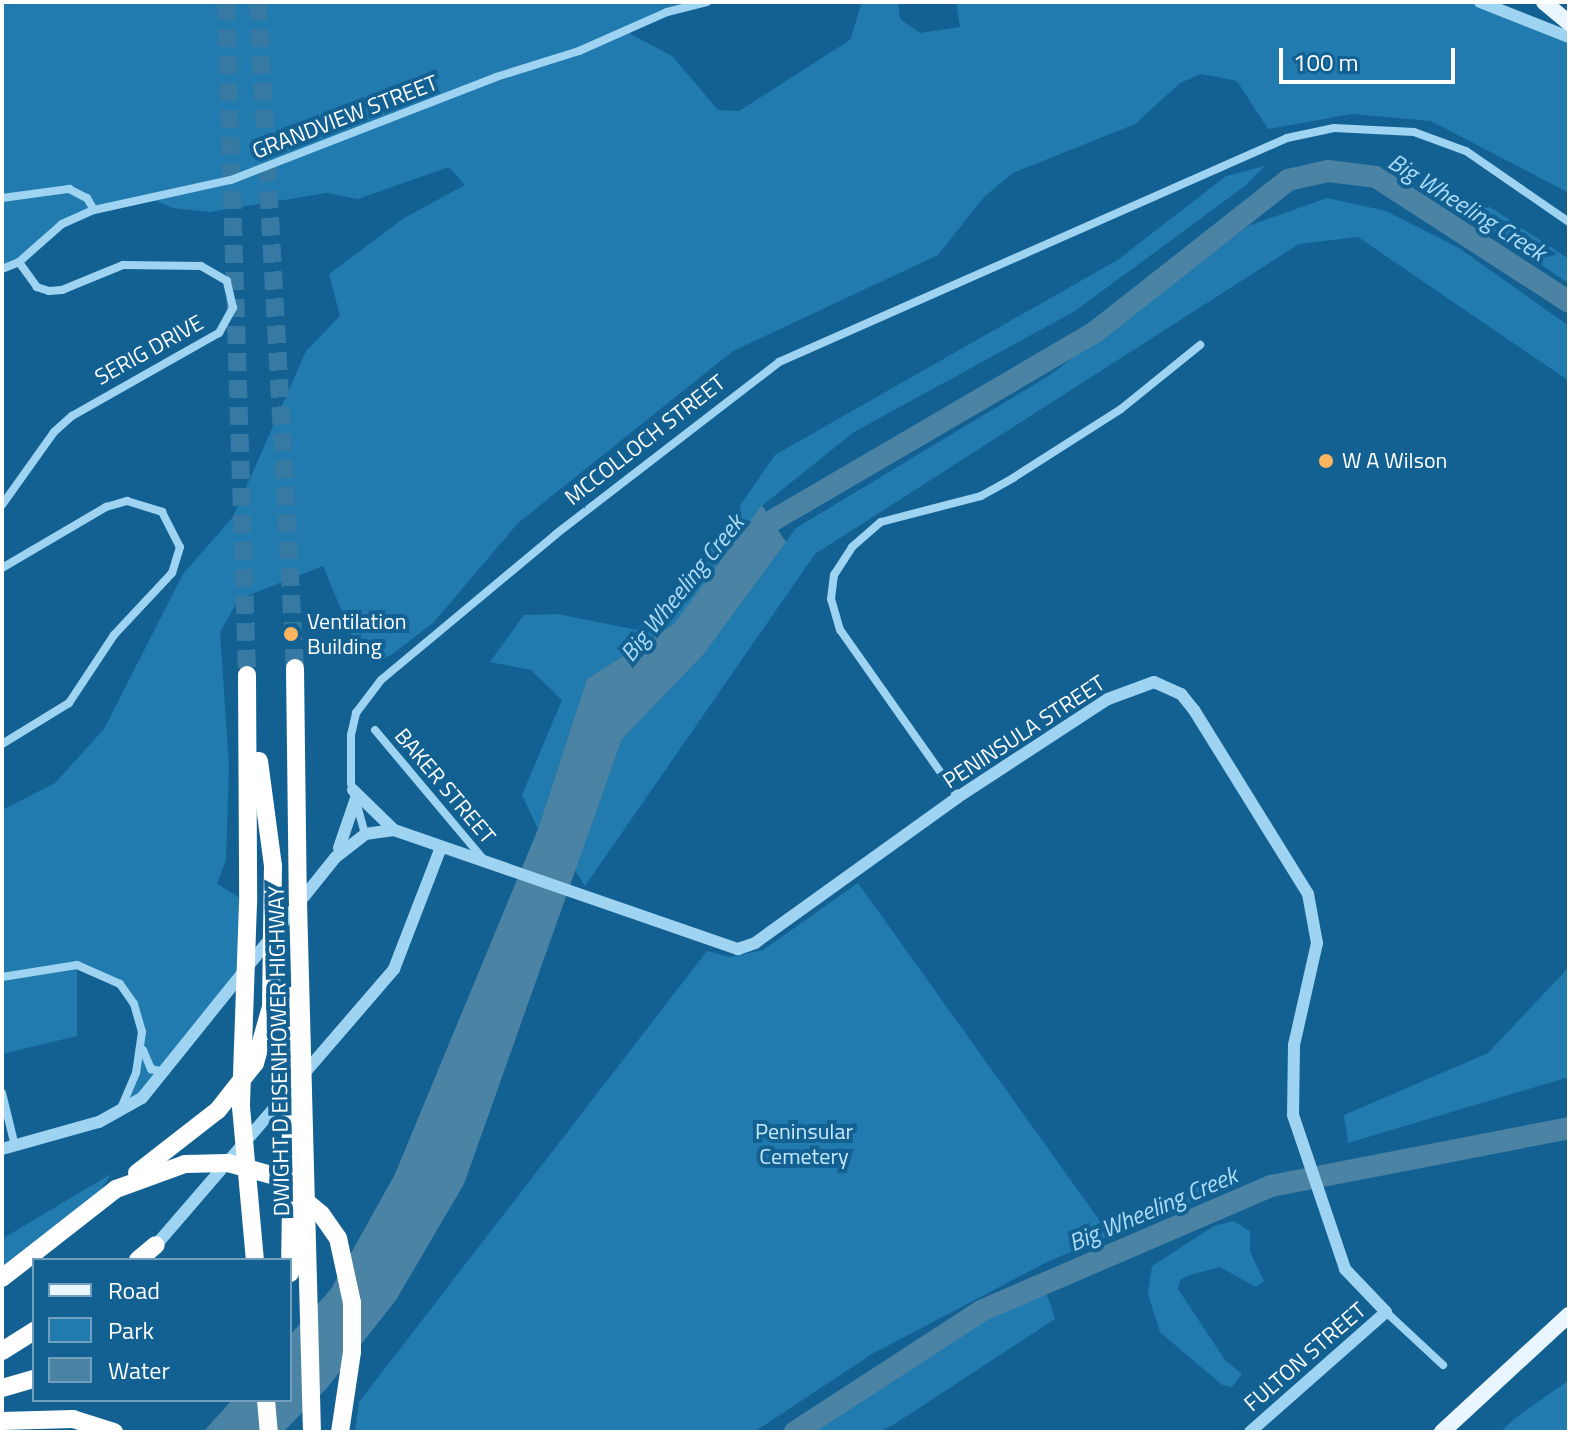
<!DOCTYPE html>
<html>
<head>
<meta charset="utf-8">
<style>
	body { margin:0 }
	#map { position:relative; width:1571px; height:1434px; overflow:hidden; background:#126192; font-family:"Titillium Web",sans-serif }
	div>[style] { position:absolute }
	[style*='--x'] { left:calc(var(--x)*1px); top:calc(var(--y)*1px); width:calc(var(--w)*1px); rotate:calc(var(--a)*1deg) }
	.green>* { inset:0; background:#217baf }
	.water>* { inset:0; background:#4b83a5 }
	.river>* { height:22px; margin:-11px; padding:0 11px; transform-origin:11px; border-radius:11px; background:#4b83a5 }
	.motorway-tunnel>* { height:18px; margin-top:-9px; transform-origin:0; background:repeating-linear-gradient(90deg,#3679a2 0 18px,transparent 0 27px) }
	.minor>* { height:8px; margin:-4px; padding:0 4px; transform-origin:4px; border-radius:4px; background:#9fd3f2 }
	.tertiary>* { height:12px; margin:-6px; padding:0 6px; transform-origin:6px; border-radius:6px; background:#9fd3f2 }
	.primary>* { height:16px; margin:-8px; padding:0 8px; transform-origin:8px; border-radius:8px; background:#eaf6ff }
	.motorway>* { height:18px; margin:-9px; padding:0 9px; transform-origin:9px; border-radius:9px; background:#fff }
	.motorway-bridge>* { height:18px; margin:-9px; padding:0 9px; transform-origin:9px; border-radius:9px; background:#fff }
	.dots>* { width:22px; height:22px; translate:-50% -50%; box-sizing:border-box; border:4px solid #126192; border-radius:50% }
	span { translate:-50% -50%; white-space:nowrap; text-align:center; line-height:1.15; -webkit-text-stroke:8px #126192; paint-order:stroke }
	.street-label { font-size:22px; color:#fff }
	.poi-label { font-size:22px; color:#fff }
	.left { translate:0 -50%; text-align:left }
	.park-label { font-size:22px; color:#c7e9fd }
	.water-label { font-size:24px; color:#abdcf9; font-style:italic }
	.frame { position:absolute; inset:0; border:4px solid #fff; pointer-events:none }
	.legend { position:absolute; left:32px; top:1258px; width:260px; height:144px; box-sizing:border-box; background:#126192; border:2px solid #71a0be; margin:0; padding:10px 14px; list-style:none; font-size:24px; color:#fff }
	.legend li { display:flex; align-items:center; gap:16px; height:40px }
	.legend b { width:40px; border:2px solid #71a0be }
	.scale { position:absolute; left:1279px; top:48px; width:176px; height:36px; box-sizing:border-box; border:4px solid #fff; border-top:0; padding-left:10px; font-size:24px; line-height:28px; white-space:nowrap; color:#fff; -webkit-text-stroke:6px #126192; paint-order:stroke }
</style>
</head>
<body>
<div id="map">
	<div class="green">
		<div style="clip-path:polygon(2px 2px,707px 2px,627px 32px,672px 56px,718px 110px,739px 111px,850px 40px,862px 2px,898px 2px,900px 19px,920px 33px,960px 27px,956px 2px,1490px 2px,1569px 37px,1569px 193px,1431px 121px,1352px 114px,1268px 129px,1237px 81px,1201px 74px,1180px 83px,1135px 124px,1013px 173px,984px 197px,938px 255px,733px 351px,518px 523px,433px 623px,391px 655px,375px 663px,359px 652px,323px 566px,239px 599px,220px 632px,229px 766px,226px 860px,217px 884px,248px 903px,244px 969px,165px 1076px,117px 1115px,132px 1087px,140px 1020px,120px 984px,77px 965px,77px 1036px,2px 1054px,2px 810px,55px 783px,104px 729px,183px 574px,233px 517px,306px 351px,340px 316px,329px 274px,404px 218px,465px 185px,449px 167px,358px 199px,327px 193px,210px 212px,173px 208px,147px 197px,79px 216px,2px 269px)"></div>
		<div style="clip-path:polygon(1265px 166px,1245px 186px,1075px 311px,854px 432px,763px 505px,674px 624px,587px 679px,538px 829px,522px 795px,562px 700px,531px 670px,490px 662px,524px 615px,557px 614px,637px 630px,712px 546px,775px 455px,1119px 259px,1226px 176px)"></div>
		<div style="clip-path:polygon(1327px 198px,1386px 211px,1459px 248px,1569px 326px,1569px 381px,1358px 237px,1299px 244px,815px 554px,585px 886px,575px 870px,622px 739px,704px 654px,796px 528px,1050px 375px,1248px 226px)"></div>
		<div style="clip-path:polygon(1490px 207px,1569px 259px,1569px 284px,1477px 219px,1473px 210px)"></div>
		<div style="clip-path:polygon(858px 883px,1102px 1224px,1223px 1171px,1217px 1192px,1049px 1261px,872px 1354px,754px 1432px,355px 1432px,359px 1402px,707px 951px,730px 957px,763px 950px)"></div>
		<div style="clip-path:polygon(1569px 967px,1569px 1077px,1348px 1143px,1344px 1115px,1488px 1053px)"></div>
		<div style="clip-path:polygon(111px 1174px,89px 1209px,2px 1278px,2px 1239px)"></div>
		<div style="clip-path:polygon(1233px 1221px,1250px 1231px,1250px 1252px,1264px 1281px,1256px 1287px,1220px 1267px,1190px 1275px,1180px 1280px,1178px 1289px,1225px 1360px,1242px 1374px,1232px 1387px,1222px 1385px,1160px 1332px,1148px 1294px,1152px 1266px,1214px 1226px)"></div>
		<div style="clip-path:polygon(1046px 1291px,1055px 1319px,893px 1425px,879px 1432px,815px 1432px,961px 1332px)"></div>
		<div style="clip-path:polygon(1569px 1380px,1569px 1432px,1500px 1432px,1518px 1416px)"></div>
	</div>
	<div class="water">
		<div style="clip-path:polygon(762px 505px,786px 542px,704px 654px,622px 739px,464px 1184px,396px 1300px,326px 1389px,283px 1432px,203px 1432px,232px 1400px,290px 1400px,290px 1335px,331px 1289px,395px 1174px,538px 829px,587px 679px,674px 624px)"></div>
	</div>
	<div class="river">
		<div style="--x:753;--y:541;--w:20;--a:-53"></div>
		<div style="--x:765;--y:525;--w:382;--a:-30.3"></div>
		<div style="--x:1095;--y:332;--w:246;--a:-38.2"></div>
		<div style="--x:1288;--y:180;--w:41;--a:-12.7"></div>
		<div style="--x:1328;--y:171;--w:48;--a:7.1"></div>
		<div style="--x:1376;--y:177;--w:230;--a:32.9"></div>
		<div style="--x:795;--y:1432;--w:224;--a:-33"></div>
		<div style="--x:983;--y:1310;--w:314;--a:-23.3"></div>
		<div style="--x:1271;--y:1186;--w:304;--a:-11"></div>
	</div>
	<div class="motorway-tunnel">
		<div style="--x:226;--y:2;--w:673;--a:88.21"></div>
		<div style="--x:258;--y:2;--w:667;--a:86.82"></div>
	</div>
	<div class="minor">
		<div style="--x:2;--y:198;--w:68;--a:-7.7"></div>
		<div style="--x:69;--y:189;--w:20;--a:27"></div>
		<div style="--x:87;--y:198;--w:14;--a:60"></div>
		<div style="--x:2;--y:269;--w:18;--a:-22"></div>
		<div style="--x:19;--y:262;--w:57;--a:-41.5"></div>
		<div style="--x:62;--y:224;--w:35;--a:-24"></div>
		<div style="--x:94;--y:210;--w:140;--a:-12.4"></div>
		<div style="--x:231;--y:180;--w:284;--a:-21.2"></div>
		<div style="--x:496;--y:77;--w:87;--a:-17.4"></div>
		<div style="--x:579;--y:51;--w:96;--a:-23.9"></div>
		<div style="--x:667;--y:12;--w:41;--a:-14"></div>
		<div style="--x:2;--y:505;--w:90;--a:-54.5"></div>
		<div style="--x:54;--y:432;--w:24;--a:-42"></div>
		<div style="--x:72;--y:416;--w:169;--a:-29.5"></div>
		<div style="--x:219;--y:333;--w:29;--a:-61"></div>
		<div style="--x:233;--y:308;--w:28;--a:-103"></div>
		<div style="--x:227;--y:281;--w:30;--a:-150"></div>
		<div style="--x:201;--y:266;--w:78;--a:-179.3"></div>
		<div style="--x:123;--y:265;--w:66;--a:157.7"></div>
		<div style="--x:62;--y:290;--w:13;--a:176"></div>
		<div style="--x:49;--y:291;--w:13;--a:-162"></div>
		<div style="--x:37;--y:287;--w:31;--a:-126"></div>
		<div style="--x:2;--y:568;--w:121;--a:-30.4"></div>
		<div style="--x:106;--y:507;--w:22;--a:-16"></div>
		<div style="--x:127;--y:501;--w:37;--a:17"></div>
		<div style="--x:162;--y:512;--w:39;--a:63"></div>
		<div style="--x:180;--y:547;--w:27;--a:107"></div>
		<div style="--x:172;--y:573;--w:85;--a:133.1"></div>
		<div style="--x:114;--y:635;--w:82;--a:123.5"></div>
		<div style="--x:69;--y:703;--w:79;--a:148.5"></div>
		<div style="--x:375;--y:730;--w:171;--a:50"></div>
		<div style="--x:958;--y:797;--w:204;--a:-125.2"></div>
		<div style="--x:840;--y:630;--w:32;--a:-106"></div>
		<div style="--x:831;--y:599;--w:24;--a:-83"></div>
		<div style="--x:834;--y:575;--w:33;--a:-57"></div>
		<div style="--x:852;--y:547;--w:38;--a:-41"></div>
		<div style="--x:881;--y:522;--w:103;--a:-14.6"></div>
		<div style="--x:981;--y:496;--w:37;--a:-29"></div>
		<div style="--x:1013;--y:478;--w:128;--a:-32.6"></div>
		<div style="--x:1121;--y:409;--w:102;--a:-39"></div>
		<div style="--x:365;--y:834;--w:53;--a:-105.4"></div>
		<div style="--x:351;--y:783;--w:48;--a:-90"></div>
		<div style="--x:351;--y:735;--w:23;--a:-77"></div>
		<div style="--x:356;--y:713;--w:41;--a:-52.9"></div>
		<div style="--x:381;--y:680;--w:228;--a:-39.8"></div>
		<div style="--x:556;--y:534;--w:282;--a:-37.6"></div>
		<div style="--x:779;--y:362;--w:555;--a:-23.79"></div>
		<div style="--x:1287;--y:138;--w:48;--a:-12"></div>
		<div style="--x:1334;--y:128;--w:80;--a:2.9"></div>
		<div style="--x:1414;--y:132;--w:55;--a:20.1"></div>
		<div style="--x:1466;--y:151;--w:125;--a:34.6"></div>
		<div style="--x:2;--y:977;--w:76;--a:-9.1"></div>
		<div style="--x:77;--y:965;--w:47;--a:23.8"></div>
		<div style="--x:120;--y:984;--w:24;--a:55"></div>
		<div style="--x:134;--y:1004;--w:29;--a:74"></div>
		<div style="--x:142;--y:1032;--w:41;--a:98.3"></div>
		<div style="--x:136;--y:1073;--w:36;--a:113"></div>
		<div style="--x:143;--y:1050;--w:21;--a:67"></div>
		<div style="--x:151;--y:1069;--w:13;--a:13"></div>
		<div style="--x:2;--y:1093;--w:55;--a:76.2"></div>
		<div style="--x:1386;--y:1312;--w:78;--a:42.9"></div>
	</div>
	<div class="tertiary">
		<div style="--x:1480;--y:2;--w:96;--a:21.5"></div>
		<div style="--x:353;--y:790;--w:57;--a:44.3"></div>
		<div style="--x:339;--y:848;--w:53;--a:-71.2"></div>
		<div style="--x:2;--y:1149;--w:101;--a:-15.6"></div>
		<div style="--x:99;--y:1122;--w:49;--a:-29.2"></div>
		<div style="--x:142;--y:1098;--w:309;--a:-51.2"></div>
		<div style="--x:336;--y:857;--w:37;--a:-38"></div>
		<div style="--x:365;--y:834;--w:29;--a:-8"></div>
		<div style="--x:394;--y:830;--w:364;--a:19.1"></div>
		<div style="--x:738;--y:949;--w:18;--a:-19"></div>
		<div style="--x:755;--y:943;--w:250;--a:-35.7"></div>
		<div style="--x:958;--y:797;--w:179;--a:-33.2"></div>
		<div style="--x:1108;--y:699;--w:49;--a:-20.3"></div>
		<div style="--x:1154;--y:682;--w:30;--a:24"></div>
		<div style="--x:1181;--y:694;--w:21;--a:51"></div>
		<div style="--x:1194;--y:710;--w:216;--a:58.2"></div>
		<div style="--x:1308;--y:894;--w:50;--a:79.6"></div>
		<div style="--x:1317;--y:943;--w:105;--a:102.7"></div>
		<div style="--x:1294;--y:1045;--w:70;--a:90.8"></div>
		<div style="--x:1293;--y:1115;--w:163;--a:71.3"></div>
		<div style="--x:1345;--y:1269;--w:59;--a:46.4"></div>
		<div style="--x:1386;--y:1312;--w:181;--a:138.6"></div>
		<div style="--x:156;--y:1245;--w:364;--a:-49.2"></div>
		<div style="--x:394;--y:969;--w:128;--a:-68.9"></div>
	</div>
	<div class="primary">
		<div style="--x:1544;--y:2;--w:33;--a:40"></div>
		<div style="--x:1442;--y:1432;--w:173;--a:-42.7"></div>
	</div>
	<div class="motorway">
		<div style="--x:295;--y:668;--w:234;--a:89.3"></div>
		<div style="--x:247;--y:675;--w:228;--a:89.7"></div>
		<div style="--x:259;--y:761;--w:106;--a:82.4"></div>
		<div style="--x:138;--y:1260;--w:23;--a:-40"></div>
		<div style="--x:290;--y:1273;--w:70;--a:-89.2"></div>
		<div style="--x:2;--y:1278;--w:145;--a:-38"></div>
		<div style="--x:2;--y:1351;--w:38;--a:-32"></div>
		<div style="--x:2;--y:1388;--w:33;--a:-16"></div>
		<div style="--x:266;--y:1400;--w:32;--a:85"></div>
		<div style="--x:2;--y:1421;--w:71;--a:-1.6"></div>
		<div style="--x:73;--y:1419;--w:43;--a:17.6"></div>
	</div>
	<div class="motorway-bridge">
		<div style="--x:298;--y:902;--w:530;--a:88.49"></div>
		<div style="--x:248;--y:903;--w:204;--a:92"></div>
		<div style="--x:241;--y:1107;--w:154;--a:84.8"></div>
		<div style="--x:290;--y:996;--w:207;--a:89.7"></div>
		<div style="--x:137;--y:1173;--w:103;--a:-37.9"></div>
		<div style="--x:218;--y:1110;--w:60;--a:-51.8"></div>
		<div style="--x:255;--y:1063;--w:58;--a:-74.1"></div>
		<div style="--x:271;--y:1007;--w:141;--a:-89.2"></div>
		<div style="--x:116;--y:1189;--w:73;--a:-19.9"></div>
		<div style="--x:185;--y:1164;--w:43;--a:-1.3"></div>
		<div style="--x:228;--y:1163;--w:49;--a:15.5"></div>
		<div style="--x:275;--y:1176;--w:60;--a:39.6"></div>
		<div style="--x:321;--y:1214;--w:29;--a:55"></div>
		<div style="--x:338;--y:1238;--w:66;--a:77.8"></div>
		<div style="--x:352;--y:1303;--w:49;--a:90"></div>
		<div style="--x:352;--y:1352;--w:81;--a:98.5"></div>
	</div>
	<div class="dots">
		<div style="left:1326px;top:461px;background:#ffb560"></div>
		<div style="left:291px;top:634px;background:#ffb560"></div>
	</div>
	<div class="street-label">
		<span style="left:345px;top:117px;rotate:-21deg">GRANDVIEW STREET</span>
		<span style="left:149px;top:350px;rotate:-29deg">SERIG DRIVE</span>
		<span style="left:645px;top:440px;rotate:-38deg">MCCOLLOCH STREET</span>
		<span style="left:1024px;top:732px;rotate:-33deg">PENINSULA STREET</span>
		<span style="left:445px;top:786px;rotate:50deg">BAKER STREET</span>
		<span style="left:279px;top:1051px;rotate:-91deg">DWIGHT D EISENHOWER HIGHWAY</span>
		<span style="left:1305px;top:1357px;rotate:-41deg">FULTON STREET</span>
	</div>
	<div class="poi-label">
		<span class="left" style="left:1342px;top:461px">W A Wilson</span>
		<span class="left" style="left:307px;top:634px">Ventilation<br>Building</span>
	</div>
	<div class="park-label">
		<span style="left:804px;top:1144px">Peninsular<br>Cemetery</span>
	</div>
	<div class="water-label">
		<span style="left:1467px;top:207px;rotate:32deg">Big Wheeling Creek</span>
		<span style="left:682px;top:588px;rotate:-51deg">Big Wheeling Creek</span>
		<span style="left:1153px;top:1209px;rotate:-23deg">Big Wheeling Creek</span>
	</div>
	<div class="frame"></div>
	<ul class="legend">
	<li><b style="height:10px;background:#eaf6ff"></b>Road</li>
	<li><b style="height:22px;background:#217baf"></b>Park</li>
	<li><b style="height:22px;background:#4b83a5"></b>Water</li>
	</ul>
	<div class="scale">100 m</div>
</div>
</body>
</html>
